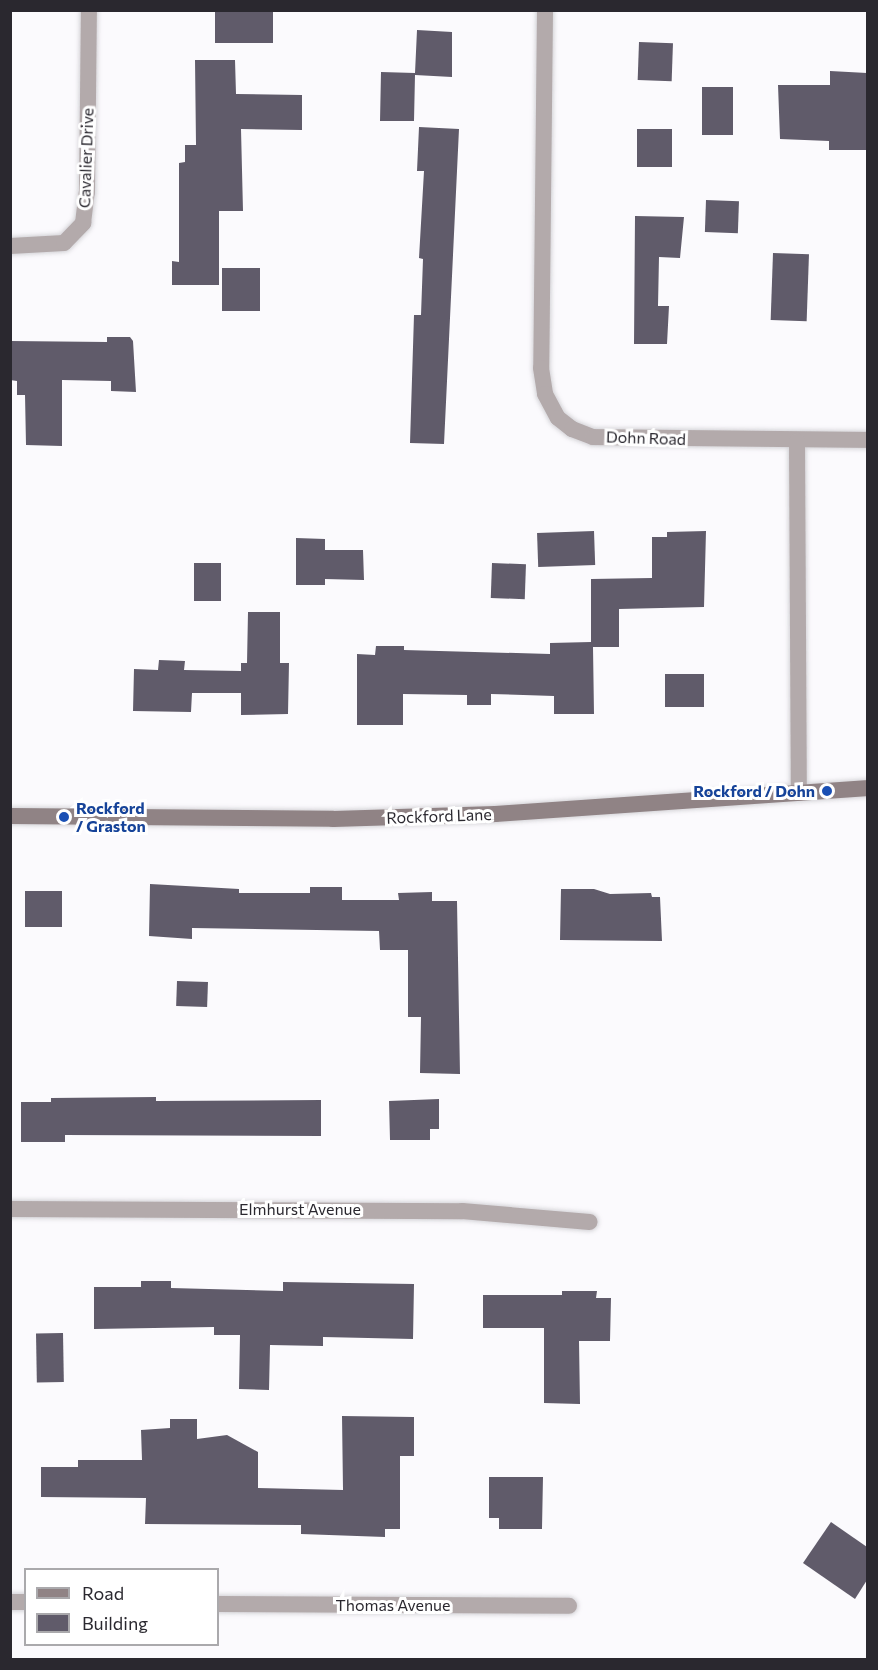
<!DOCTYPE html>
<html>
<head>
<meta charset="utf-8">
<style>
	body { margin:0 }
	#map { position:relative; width:878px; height:1670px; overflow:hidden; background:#fbfafd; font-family:Commissioner,sans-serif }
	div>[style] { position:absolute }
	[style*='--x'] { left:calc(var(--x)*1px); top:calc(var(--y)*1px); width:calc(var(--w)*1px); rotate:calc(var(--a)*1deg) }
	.building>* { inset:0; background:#605b6a; transform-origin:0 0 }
	.roads { filter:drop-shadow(0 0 2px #d5d4d8) drop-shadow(0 0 2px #d5d4d8) }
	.minor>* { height:16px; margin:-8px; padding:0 8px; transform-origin:8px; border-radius:8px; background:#b3aaab }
	.secondary>* { height:16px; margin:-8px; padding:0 8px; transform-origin:8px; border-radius:8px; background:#908385 }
	.dots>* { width:16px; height:16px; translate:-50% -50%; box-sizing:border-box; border:3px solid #fff; border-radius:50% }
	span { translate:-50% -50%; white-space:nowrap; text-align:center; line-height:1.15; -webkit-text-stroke:6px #fff; paint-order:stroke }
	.street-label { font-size:16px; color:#2a282f }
	.transit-label { font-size:16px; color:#164399; font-weight:700 }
	.right { translate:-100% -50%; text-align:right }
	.left { translate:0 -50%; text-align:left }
	.frame { position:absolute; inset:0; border:12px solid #2a282f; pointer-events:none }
	.legend { position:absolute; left:24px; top:1568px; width:195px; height:78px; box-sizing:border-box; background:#fff; border:2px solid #aaa9ac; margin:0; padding:8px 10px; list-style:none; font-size:18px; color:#2a282f }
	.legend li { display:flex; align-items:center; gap:12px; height:30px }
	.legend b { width:30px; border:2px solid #aaa9ac }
</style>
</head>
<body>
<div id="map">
	<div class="building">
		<div style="left:215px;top:10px;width:58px;height:33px"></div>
		<div style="clip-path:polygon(417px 30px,452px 32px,452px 77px,415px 75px,414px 121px,380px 121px,381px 72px,415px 73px)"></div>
		<div style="left:639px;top:42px;width:34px;height:38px;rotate:2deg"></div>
		<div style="clip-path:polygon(195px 60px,235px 60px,236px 94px,302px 95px,302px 130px,241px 129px,243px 211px,219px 211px,219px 285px,172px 285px,172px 261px,179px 262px,179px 163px,185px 162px,185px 145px,196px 145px)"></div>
		<div style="clip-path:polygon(830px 71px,867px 73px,867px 150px,829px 150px,829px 141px,780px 139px,778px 85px,830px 85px)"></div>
		<div style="left:702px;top:87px;width:31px;height:48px"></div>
		<div style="clip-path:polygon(419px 127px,459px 129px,444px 444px,410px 443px,414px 315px,421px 315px,423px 259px,419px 258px,424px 171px,417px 171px)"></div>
		<div style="left:637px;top:129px;width:35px;height:38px"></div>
		<div style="left:706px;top:200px;width:33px;height:32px;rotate:2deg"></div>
		<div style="clip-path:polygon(635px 216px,684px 217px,680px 258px,659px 257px,658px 306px,669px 306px,667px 344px,634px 344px)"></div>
		<div style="left:773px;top:253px;width:36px;height:67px;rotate:2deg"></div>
		<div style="left:222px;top:268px;width:38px;height:43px"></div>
		<div style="clip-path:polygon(107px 337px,130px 337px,133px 341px,136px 392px,111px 391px,111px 381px,62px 380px,62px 446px,26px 445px,25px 395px,17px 395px,17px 381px,10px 380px,10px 341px,107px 342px)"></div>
		<div style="left:594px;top:531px;width:34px;height:57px;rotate:88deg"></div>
		<div style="clip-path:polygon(706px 531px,704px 607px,619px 609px,619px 647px,593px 647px,594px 714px,554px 714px,554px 696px,491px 694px,491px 705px,467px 705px,467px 695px,403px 694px,403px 725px,357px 725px,357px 654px,375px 655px,376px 646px,404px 646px,404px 650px,550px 654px,550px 643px,591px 642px,591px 579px,652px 578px,652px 537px,667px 537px,667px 532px)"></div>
		<div style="clip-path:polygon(296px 538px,325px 539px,325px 550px,363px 550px,364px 580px,325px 579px,325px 585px,296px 585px)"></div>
		<div style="left:194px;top:563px;width:27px;height:38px"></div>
		<div style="left:492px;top:563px;width:34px;height:35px;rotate:2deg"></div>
		<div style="clip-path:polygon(248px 612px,280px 612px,280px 663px,289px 663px,288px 714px,241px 715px,241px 693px,192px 693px,191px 712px,133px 711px,134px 669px,158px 670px,159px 660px,185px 661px,184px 670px,241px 671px,241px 663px,247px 663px)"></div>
		<div style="left:704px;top:674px;width:33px;height:39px;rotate:90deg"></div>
		<div style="clip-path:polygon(150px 884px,239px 889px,239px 893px,310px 893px,310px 887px,342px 887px,342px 900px,399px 900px,398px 893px,432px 892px,432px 901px,457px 901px,460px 1074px,420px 1073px,421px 1017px,408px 1017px,408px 950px,380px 950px,379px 931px,192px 928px,192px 939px,149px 936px)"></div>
		<div style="clip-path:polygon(561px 889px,594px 889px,610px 894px,651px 893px,652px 897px,660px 897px,662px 941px,560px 940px)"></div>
		<div style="left:25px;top:891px;width:37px;height:36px"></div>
		<div style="left:177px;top:981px;width:31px;height:25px;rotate:2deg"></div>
		<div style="clip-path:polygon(156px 1097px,156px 1101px,321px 1100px,321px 1136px,65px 1135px,65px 1142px,21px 1142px,21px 1102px,51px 1102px,51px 1098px)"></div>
		<div style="clip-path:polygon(439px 1099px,439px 1129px,430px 1129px,430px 1140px,390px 1140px,389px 1101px)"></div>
		<div style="clip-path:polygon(141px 1281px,171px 1281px,171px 1288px,283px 1291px,283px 1282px,414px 1284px,413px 1339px,323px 1337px,323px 1346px,270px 1345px,269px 1390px,239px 1389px,240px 1335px,214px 1335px,214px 1327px,94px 1329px,94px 1287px,141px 1287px)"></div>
		<div style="clip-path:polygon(562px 1291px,597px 1291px,596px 1298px,611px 1298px,610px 1341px,579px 1341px,580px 1404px,544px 1403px,544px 1328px,483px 1328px,483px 1295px,562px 1295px)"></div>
		<div style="left:63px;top:1333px;width:49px;height:27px;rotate:89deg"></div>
		<div style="clip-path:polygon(342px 1416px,414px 1417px,414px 1456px,400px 1456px,400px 1529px,385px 1529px,385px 1537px,301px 1534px,301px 1525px,145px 1524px,146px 1498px,41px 1497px,41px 1467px,78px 1467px,78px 1460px,142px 1460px,141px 1430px,170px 1428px,170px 1419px,197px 1419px,197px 1439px,227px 1435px,258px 1452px,258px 1488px,343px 1490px)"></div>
		<div style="clip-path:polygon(489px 1477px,543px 1477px,542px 1529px,499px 1529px,499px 1518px,489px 1518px)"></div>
		<div style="clip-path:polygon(831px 1522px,867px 1547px,867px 1580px,855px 1599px,803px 1563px)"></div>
	</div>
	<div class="roads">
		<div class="minor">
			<div style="--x:545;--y:10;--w:358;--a:90.6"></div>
			<div style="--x:541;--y:368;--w:26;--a:81"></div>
			<div style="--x:545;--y:394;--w:27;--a:62"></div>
			<div style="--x:558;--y:418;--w:18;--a:38"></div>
			<div style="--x:572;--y:429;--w:22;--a:21"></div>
			<div style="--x:593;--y:437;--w:275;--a:0.6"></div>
			<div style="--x:10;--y:246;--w:54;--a:-3.2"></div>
			<div style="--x:64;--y:243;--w:28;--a:-46"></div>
			<div style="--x:83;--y:223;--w:31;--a:-83"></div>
			<div style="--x:87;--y:192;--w:182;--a:-89.4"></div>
			<div style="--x:797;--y:441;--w:352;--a:89.7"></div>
			<div style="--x:10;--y:1209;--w:452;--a:0.3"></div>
			<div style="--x:462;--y:1211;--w:128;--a:4.9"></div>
			<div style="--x:10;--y:1602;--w:16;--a:0"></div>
			<div style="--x:218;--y:1604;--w:351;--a:0.3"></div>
		</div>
		<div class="secondary">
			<div style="--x:10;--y:816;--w:323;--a:0.5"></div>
			<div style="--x:333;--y:819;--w:163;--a:-1.8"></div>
			<div style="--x:496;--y:814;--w:373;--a:-4"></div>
		</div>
	</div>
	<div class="dots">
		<div style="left:827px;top:791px;background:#1a4fb4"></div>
		<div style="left:64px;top:817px;background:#1a4fb4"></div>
	</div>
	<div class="street-label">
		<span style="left:86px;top:158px;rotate:-88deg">Cavalier Drive</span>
		<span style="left:646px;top:438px;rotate:2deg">Dohn Road</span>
		<span style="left:439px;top:816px;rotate:-2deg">Rockford Lane</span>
		<span style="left:300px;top:1209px">Elmhurst Avenue</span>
		<span style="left:393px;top:1605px">Thomas Avenue</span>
	</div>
	<div class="transit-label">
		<span class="right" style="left:815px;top:791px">Rockford / Dohn</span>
		<span class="left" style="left:76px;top:817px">Rockford<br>/ Graston</span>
	</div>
	<div class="frame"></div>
	<ul class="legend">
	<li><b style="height:8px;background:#908385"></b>Road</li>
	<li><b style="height:16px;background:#605b6a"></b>Building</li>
	</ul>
</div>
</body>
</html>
